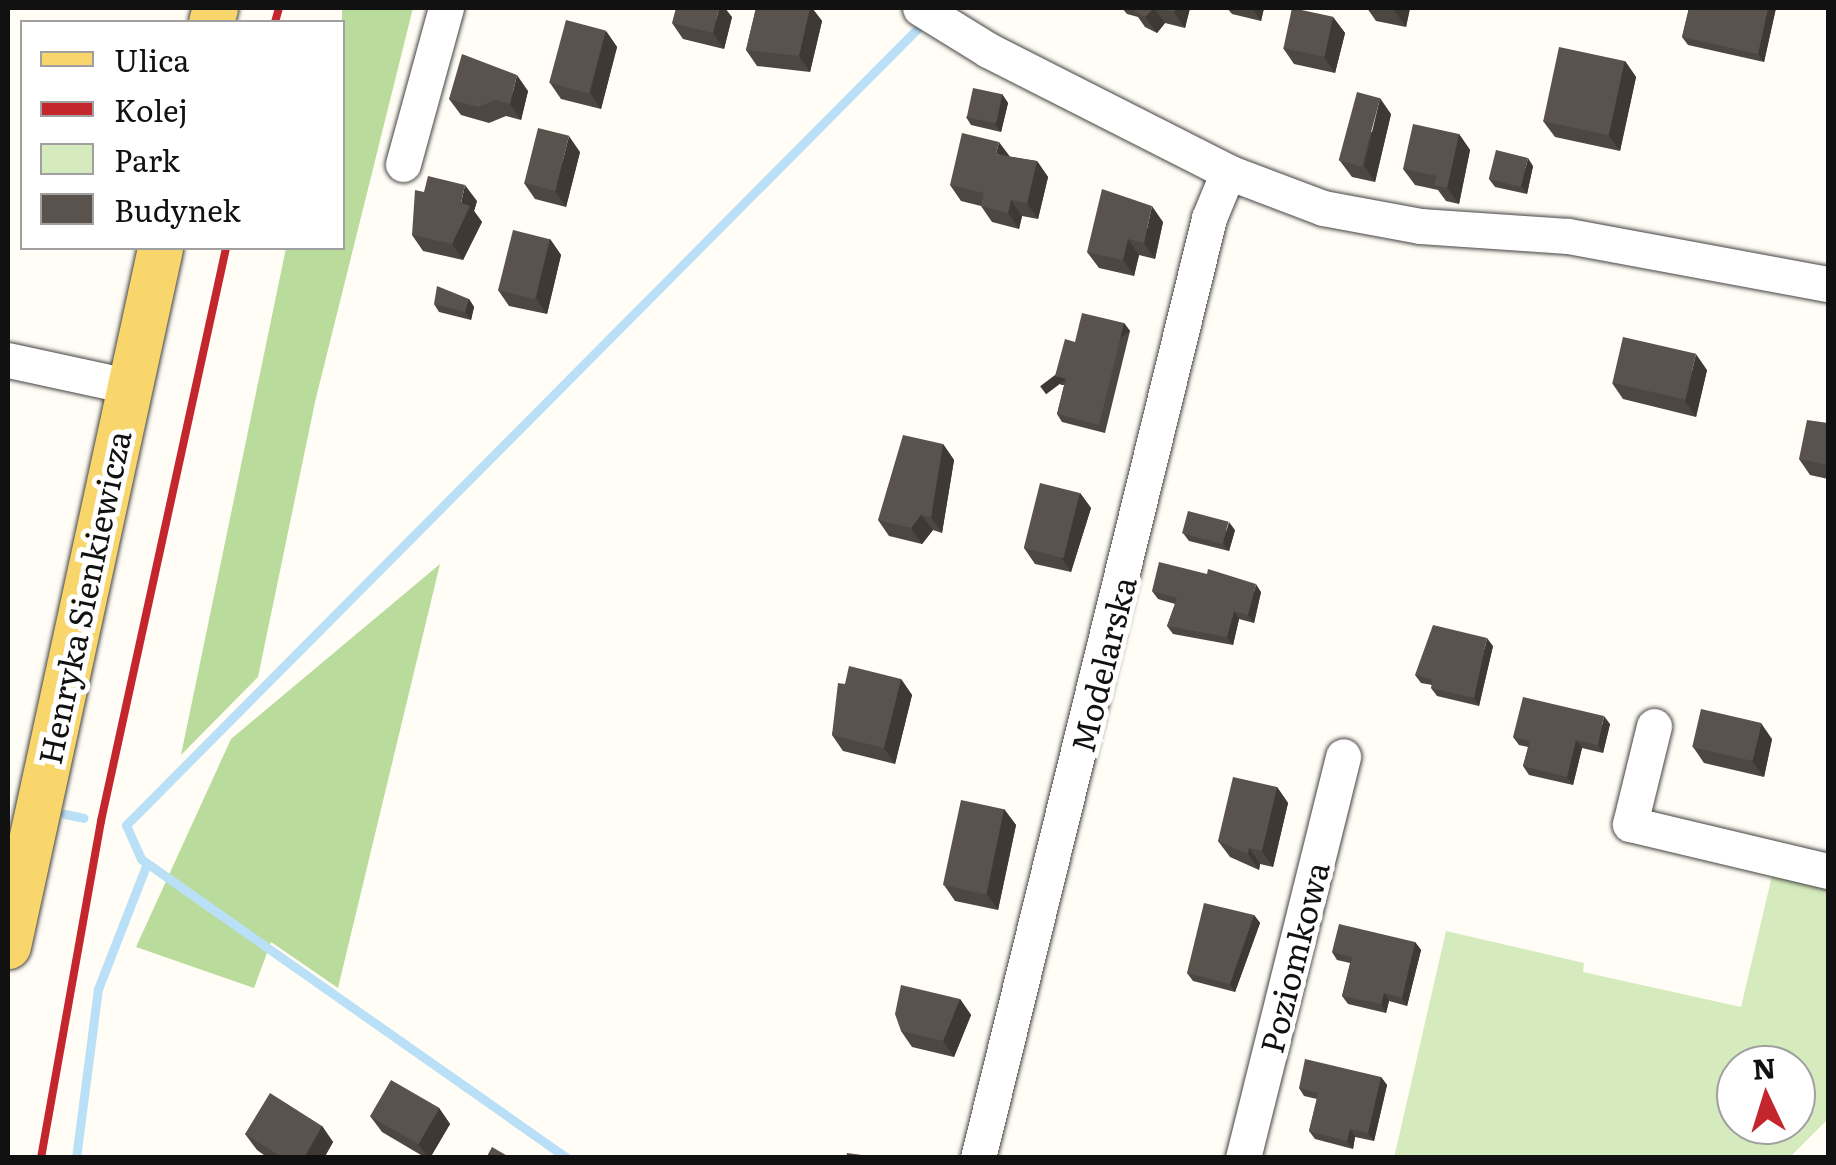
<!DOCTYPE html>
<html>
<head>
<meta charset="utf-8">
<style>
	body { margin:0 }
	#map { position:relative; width:1836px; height:1165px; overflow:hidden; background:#fffdf5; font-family:Literata,serif }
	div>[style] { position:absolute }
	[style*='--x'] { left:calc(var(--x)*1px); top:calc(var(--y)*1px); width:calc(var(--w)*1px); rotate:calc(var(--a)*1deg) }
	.green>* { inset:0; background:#d5ebbd }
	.forest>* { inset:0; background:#b9dc9c }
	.stream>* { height:9px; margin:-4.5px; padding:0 4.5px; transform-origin:4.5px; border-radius:4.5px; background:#b9e0f7 }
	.roads { filter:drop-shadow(0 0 2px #444) drop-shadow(0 0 2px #444) }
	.minor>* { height:35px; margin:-17.5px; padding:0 17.5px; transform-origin:17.5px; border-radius:17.5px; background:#fff }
	.major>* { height:45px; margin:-22.5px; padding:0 22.5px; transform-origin:22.5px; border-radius:22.5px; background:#f9d66b }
	.rail>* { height:8px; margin:-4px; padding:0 4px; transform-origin:4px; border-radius:4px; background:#c4262e }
	.wall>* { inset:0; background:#4d4742 }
	.shaded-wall>* { inset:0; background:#3f3936; transform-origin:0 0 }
	.building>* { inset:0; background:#5a524d; transform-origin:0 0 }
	span { translate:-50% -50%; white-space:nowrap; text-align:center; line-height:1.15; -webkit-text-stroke:10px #fff; paint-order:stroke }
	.street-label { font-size:32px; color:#111 }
	.frame { position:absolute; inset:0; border:10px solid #111; pointer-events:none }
	.legend { position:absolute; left:20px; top:20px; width:325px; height:230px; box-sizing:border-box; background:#fff; border:2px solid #a0a0a0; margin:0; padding:12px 18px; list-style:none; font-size:30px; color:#111 }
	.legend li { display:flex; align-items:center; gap:20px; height:50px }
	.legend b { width:50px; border:2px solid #a0a0a0 }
	.north { position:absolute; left:1716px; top:1045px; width:100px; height:100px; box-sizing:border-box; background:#fff; border:2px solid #a0a0a0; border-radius:50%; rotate:356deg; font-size:28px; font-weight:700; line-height:40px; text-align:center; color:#111 }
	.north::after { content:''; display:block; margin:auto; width:35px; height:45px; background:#c4262e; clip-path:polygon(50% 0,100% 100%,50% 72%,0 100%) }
</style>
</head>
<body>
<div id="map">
	<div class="green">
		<div style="clip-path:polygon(evenodd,1783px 873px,1828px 884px,1828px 1119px,1790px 1157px,1394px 1158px,1446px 931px,1584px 963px,1583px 972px,1741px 1007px,1772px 876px,1783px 873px,1736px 1065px,1796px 1065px,1796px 1125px,1736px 1125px,1736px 1065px)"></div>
	</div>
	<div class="forest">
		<div style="clip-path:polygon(342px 8px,413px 8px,315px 402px,258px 677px,181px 755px,286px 248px,342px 248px)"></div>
		<div style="clip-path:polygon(440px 564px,338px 988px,271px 942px,254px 988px,136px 947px,231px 739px)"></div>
	</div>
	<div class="stream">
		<div style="--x:65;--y:814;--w:19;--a:12"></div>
		<div style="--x:126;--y:825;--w:1122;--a:-45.18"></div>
		<div style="--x:126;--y:825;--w:37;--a:66"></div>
		<div style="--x:141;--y:859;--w:520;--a:35.06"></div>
		<div style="--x:76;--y:1158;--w:170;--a:-82.6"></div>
		<div style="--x:98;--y:989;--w:135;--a:-68.7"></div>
	</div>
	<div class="roads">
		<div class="minor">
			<div style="--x:920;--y:8;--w:80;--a:31.7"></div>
			<div style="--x:988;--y:50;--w:269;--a:26.9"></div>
			<div style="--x:1228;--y:172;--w:102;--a:20.8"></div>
			<div style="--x:1323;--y:208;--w:99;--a:10.5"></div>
			<div style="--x:1420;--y:226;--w:148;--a:3.9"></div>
			<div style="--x:1568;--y:236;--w:264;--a:10.5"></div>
			<div style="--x:403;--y:164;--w:162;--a:-74.6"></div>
			<div style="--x:8;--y:360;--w:123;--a:12.2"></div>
			<div style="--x:1654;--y:726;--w:101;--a:103.8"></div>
			<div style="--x:1630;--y:824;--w:204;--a:13.4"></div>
			<div style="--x:978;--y:1158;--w:968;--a:-76.19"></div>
			<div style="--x:1209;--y:218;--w:50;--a:-67.6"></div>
			<div style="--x:1243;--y:1158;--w:414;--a:-76"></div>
		</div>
		<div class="major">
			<div style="--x:211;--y:22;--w:15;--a:-74"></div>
			<div style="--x:8;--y:946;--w:714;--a:-77.71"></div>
		</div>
	</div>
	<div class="rail">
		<div style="--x:275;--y:22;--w:15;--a:-74"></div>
		<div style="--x:41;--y:1158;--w:342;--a:-79.9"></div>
		<div style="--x:101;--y:821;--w:586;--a:-77.69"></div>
	</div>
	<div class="wall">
		<div style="clip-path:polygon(756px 8px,812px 8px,822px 21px,810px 72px,757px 66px,746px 50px)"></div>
		<div style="clip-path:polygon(1122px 8px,1190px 8px,1185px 28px,1165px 23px,1157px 33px,1145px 27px,1138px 17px,1127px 14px)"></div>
		<div style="clip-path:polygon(1227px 8px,1264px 8px,1261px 21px,1232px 14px)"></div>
		<div style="clip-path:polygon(1367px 8px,1410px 8px,1406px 27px,1376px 21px)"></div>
		<div style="clip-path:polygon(1689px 8px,1776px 8px,1764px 62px,1688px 45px,1682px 37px)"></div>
		<div style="clip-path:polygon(732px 17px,724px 49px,683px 39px,672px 23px)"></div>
		<div style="clip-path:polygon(1333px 17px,1345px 33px,1335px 73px,1294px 64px,1283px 48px)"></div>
		<div style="clip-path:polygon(606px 31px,617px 47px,601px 109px,561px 99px,550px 83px)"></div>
		<div style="clip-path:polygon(1625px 61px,1636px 77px,1620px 151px,1555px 137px,1543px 121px)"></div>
		<div style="clip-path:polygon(528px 91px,521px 120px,506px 116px,489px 123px,461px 115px,449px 99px)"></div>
		<div style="clip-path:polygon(1002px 94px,1008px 103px,1001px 132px,971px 125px,966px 117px)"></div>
		<div style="clip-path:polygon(1391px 114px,1375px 182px,1352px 177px,1340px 161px)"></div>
		<div style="clip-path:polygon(1459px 134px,1470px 150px,1459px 204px,1446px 201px,1438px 190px,1415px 185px,1403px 169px)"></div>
		<div style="clip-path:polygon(580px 152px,566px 207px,535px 199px,524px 183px)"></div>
		<div style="clip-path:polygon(1010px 157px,1037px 161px,1048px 177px,1038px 219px,1022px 216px,1019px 229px,992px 222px,981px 206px,961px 201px,950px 185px)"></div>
		<div style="clip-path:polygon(1533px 166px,1527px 194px,1495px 187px,1489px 179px)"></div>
		<div style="clip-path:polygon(477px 201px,474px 211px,482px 222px,463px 260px,423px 251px,412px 235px)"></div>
		<div style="clip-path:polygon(1163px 222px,1155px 259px,1139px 255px,1134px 276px,1099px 268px,1087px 252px)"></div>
		<div style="clip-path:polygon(550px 239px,561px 255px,547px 314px,509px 306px,498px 290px)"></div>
		<div style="clip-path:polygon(469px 299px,474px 307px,471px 320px,439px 312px,434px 304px)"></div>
		<div style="clip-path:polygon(1124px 323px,1130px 331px,1105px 433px,1062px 422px,1057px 414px,1064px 385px,1061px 385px,1055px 376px,1075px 342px)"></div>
		<div style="clip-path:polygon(1707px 370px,1696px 417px,1623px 399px,1612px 383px)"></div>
		<div style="clip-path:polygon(1828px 423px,1828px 479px,1810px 475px,1799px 459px)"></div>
		<div style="clip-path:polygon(943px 444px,954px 460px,942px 533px,933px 530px,922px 544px,889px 536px,878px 520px)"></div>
		<div style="clip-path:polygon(1080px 493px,1091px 508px,1071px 572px,1035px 564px,1024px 548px)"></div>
		<div style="clip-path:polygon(1235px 530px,1229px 551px,1189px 541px,1183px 533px)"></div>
		<div style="clip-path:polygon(1152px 591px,1261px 592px,1254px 623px,1239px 619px,1233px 645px,1173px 634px,1167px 626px,1175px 604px,1158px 599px)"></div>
		<div style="clip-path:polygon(1493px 646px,1479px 706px,1437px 696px,1431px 688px,1432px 685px,1421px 683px,1415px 675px)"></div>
		<div style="clip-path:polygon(901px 679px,912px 695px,895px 764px,843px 751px,832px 735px,845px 684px)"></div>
		<div style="clip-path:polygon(1610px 724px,1603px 753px,1582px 748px,1573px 785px,1529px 775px,1523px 766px,1528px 747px,1519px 745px,1513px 737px)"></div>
		<div style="clip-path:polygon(1772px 739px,1764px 777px,1704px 763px,1693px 747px)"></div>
		<div style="clip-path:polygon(1277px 787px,1288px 803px,1273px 867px,1260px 864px,1259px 870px,1230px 857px,1218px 841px)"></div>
		<div style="clip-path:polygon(1004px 809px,1016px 825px,998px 910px,955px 901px,944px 885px)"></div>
		<div style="clip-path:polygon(1254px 915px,1260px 923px,1235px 992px,1193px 981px,1187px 973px)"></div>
		<div style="clip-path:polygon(1415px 942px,1421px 950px,1407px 1006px,1389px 1001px,1386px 1013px,1348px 1004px,1342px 996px,1350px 963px,1337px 960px,1332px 952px)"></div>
		<div style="clip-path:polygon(960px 999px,971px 1015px,954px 1057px,912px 1047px,901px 1031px)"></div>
		<div style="clip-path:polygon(1381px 1077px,1387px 1085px,1374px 1141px,1355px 1137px,1353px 1149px,1315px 1139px,1309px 1131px,1317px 1099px,1304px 1096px,1299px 1088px)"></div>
		<div style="clip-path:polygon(439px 1108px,450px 1124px,430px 1158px,426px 1158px,382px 1132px,370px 1116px)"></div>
		<div style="clip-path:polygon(322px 1126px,333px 1142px,324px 1158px,268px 1158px,257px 1150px,245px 1134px)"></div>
	</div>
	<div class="shaded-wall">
		<div style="clip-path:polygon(719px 8px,725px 8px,732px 17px,724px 49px,713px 33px)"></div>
		<div style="clip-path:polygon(810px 8px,812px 8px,822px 21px,810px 72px,799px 56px)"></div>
		<div style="clip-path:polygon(1154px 8px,1165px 23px,1157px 33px,1145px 17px)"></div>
		<div style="clip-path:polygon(1175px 8px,1190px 8px,1185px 28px,1174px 12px)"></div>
		<div style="clip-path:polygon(1252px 8px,1264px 8px,1261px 21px)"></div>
		<div style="clip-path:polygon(1395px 8px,1410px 8px,1406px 27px,1395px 11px)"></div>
		<div style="clip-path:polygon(1768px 8px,1776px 8px,1764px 62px,1758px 54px)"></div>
		<div style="clip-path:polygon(1333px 17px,1345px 33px,1335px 73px,1324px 57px)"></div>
		<div style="clip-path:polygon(606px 31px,617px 47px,601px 109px,590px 93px)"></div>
		<div style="clip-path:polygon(1625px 61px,1636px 77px,1620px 151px,1608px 135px)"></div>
		<div style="clip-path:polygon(517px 75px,528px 91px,521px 120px,510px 104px)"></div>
		<div style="clip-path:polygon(1002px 94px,1008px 103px,1001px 132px,995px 124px)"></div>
		<div style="clip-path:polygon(1380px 98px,1391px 114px,1375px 182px,1364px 166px)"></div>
		<div style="clip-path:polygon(1459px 134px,1470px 150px,1459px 204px,1447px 188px)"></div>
		<div style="clip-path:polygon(569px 136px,580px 152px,566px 207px,555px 191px)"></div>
		<div style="clip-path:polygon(999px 142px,1011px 158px,996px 154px)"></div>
		<div style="clip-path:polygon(1528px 158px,1533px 166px,1527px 194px,1521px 186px)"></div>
		<div style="clip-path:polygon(1037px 161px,1048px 177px,1038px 219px,1027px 203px)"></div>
		<div style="clip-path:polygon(465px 185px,477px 201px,474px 211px,482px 222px,463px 260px,452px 244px)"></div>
		<div style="clip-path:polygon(1011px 200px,1022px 216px,1019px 229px,1008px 213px)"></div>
		<div style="clip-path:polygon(1152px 206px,1163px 222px,1155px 259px,1144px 243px)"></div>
		<div style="clip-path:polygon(550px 239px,561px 255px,547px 314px,536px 298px)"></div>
		<div style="clip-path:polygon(1128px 239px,1139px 255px,1134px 276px,1123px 260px)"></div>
		<div style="clip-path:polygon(469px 299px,474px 307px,471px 320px,465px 312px)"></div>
		<div style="left:1124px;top:323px;width:10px;height:105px;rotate:53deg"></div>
		<div style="clip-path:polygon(1696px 354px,1707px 370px,1696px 417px,1685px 401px)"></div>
		<div style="clip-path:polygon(943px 444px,954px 460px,942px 533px,931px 517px)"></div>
		<div style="clip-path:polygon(1080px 493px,1091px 508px,1071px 572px,1060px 556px)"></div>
		<div style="clip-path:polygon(921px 515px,933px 530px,922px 544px,911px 528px)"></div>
		<div style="clip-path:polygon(1229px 522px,1235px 530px,1229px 551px,1223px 543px)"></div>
		<div style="clip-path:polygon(1256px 584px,1261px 592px,1254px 623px,1248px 615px)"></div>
		<div style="clip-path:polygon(1234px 611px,1239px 619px,1233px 645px,1227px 637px)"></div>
		<div style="clip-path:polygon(1487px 638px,1493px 646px,1479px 706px,1474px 698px)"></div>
		<div style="clip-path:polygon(901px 679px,912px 695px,895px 764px,884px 748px)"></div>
		<div style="clip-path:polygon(1604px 716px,1610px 724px,1603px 753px,1598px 745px)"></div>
		<div style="clip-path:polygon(1761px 723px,1772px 739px,1764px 777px,1752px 761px)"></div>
		<div style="clip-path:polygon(1576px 740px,1582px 748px,1573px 785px,1567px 777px)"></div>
		<div style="clip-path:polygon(1277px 787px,1288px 803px,1273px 867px,1262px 851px)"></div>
		<div style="clip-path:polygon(1004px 809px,1016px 825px,998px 910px,987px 894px)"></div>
		<div style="clip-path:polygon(1249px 848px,1260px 864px,1259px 870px,1248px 854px)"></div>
		<div style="clip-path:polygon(1254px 915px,1260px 923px,1235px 992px,1230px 984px)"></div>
		<div style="clip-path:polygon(1415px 942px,1421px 950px,1407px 1006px,1402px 998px)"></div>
		<div style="clip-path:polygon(1384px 993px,1389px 1001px,1386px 1013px,1381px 1004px)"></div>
		<div style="clip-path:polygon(960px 999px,971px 1015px,954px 1057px,943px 1041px)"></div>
		<div style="clip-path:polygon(1381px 1077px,1387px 1085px,1374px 1141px,1368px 1133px)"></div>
		<div style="clip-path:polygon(439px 1108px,450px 1124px,430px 1158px,428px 1158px,418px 1144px)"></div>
		<div style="clip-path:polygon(322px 1126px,333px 1142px,324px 1158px,304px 1158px)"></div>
		<div style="clip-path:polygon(1350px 1129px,1355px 1137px,1353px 1149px,1347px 1141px)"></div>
	</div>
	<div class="building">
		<div style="clip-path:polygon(676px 8px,719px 8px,713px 33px,672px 23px)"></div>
		<div style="clip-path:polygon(756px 8px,810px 8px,799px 56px,746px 50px)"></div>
		<div style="clip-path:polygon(1135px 8px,1154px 8px,1145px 17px,1134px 11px)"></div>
		<div style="clip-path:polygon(1155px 8px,1175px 8px,1174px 12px)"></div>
		<div style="left:1292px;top:8px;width:42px;height:41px;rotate:12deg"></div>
		<div style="clip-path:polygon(1689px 8px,1768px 8px,1758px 54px,1682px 37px)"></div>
		<div style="left:566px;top:20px;width:41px;height:65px;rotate:15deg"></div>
		<div style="left:1559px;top:47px;width:67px;height:76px;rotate:12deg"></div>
		<div style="clip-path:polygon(462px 54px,517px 75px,510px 104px,495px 100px,478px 107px,449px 99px)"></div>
		<div style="left:973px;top:88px;width:30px;height:30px;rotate:12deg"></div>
		<div style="left:1357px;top:92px;width:24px;height:71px;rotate:15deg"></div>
		<div style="clip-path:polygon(1413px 124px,1459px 134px,1447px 188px,1434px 185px,1437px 176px,1403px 169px)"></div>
		<div style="left:538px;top:128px;width:32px;height:57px;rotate:14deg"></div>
		<div style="clip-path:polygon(962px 133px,999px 142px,996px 154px,1037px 161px,1027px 203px,1011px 200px,1008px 213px,981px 206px,984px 193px,950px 185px)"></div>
		<div style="left:1496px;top:150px;width:33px;height:30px;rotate:14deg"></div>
		<div style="clip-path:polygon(428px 176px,465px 185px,461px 203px,470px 206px,452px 244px,412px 235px,415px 190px,424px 192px)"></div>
		<div style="clip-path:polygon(1102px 189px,1152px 206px,1144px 243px,1128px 239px,1123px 260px,1087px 252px)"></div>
		<div style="left:513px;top:230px;width:38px;height:62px;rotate:14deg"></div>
		<div style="clip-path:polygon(437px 286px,469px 299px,465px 312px,434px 304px)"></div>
		<div style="clip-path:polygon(1082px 313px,1124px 323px,1099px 425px,1057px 414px,1066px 379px,1055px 376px,1065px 339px,1075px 342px)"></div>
		<div style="left:1623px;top:337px;width:75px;height:47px;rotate:13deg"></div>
		<div style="clip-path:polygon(1807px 420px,1828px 423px,1828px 465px,1799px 459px)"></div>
		<div style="clip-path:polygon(903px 435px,943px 444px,931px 517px,921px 515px,911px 528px,878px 520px)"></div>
		<div style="left:1040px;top:483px;width:41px;height:67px;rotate:14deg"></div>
		<div style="left:1188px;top:511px;width:42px;height:23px;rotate:15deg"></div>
		<div style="clip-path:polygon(1159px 562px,1207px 574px,1208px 569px,1256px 584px,1248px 615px,1234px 611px,1227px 637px,1167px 626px,1177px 598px,1152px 591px)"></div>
		<div style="clip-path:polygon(1433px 625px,1487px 638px,1474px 698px,1431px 688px,1433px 679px,1415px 675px)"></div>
		<div style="clip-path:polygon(849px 666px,901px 679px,884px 748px,832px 735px,838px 683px,845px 684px)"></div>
		<div style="clip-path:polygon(1523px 697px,1604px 716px,1598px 745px,1576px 740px,1567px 777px,1523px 766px,1530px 741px,1513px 737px)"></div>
		<div style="left:1701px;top:709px;width:62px;height:39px;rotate:13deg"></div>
		<div style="clip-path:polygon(1233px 777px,1277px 787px,1262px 851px,1249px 848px,1248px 854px,1218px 841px)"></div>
		<div style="left:961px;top:800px;width:44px;height:87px;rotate:12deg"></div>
		<div style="clip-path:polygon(1204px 903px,1254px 915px,1230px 984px,1187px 973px)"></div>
		<div style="clip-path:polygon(1339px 924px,1415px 942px,1402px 998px,1384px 993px,1381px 1004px,1342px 996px,1352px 957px,1332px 952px)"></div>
		<div style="clip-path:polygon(901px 985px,960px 999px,943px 1041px,901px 1031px,895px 1014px)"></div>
		<div style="clip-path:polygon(1305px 1059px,1381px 1077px,1368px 1133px,1350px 1129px,1347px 1141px,1309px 1131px,1318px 1093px,1299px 1088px)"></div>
		<div style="left:391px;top:1080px;width:56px;height:42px;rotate:30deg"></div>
		<div style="clip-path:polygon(270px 1093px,322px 1126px,304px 1158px,279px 1158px,277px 1154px,245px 1134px)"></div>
		<div style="clip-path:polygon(492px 1147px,511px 1158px,486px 1158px)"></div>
		<div style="clip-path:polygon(847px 1153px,884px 1158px,846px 1158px)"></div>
	</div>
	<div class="street-label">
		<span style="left:83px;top:597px;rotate:-78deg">Henryka Sienkiewicza</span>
		<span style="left:1102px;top:664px;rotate:-76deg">Modelarska</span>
		<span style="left:1293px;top:957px;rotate:-76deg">Poziomkowa</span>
	</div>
	<div class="frame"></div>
	<ul class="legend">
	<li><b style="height:12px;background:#f9d66b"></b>Ulica</li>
	<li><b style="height:12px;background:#c4262e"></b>Kolej</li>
	<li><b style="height:28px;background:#d5ebbd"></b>Park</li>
	<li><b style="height:28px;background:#5a524d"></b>Budynek</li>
	</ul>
	<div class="north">N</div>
</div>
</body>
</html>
